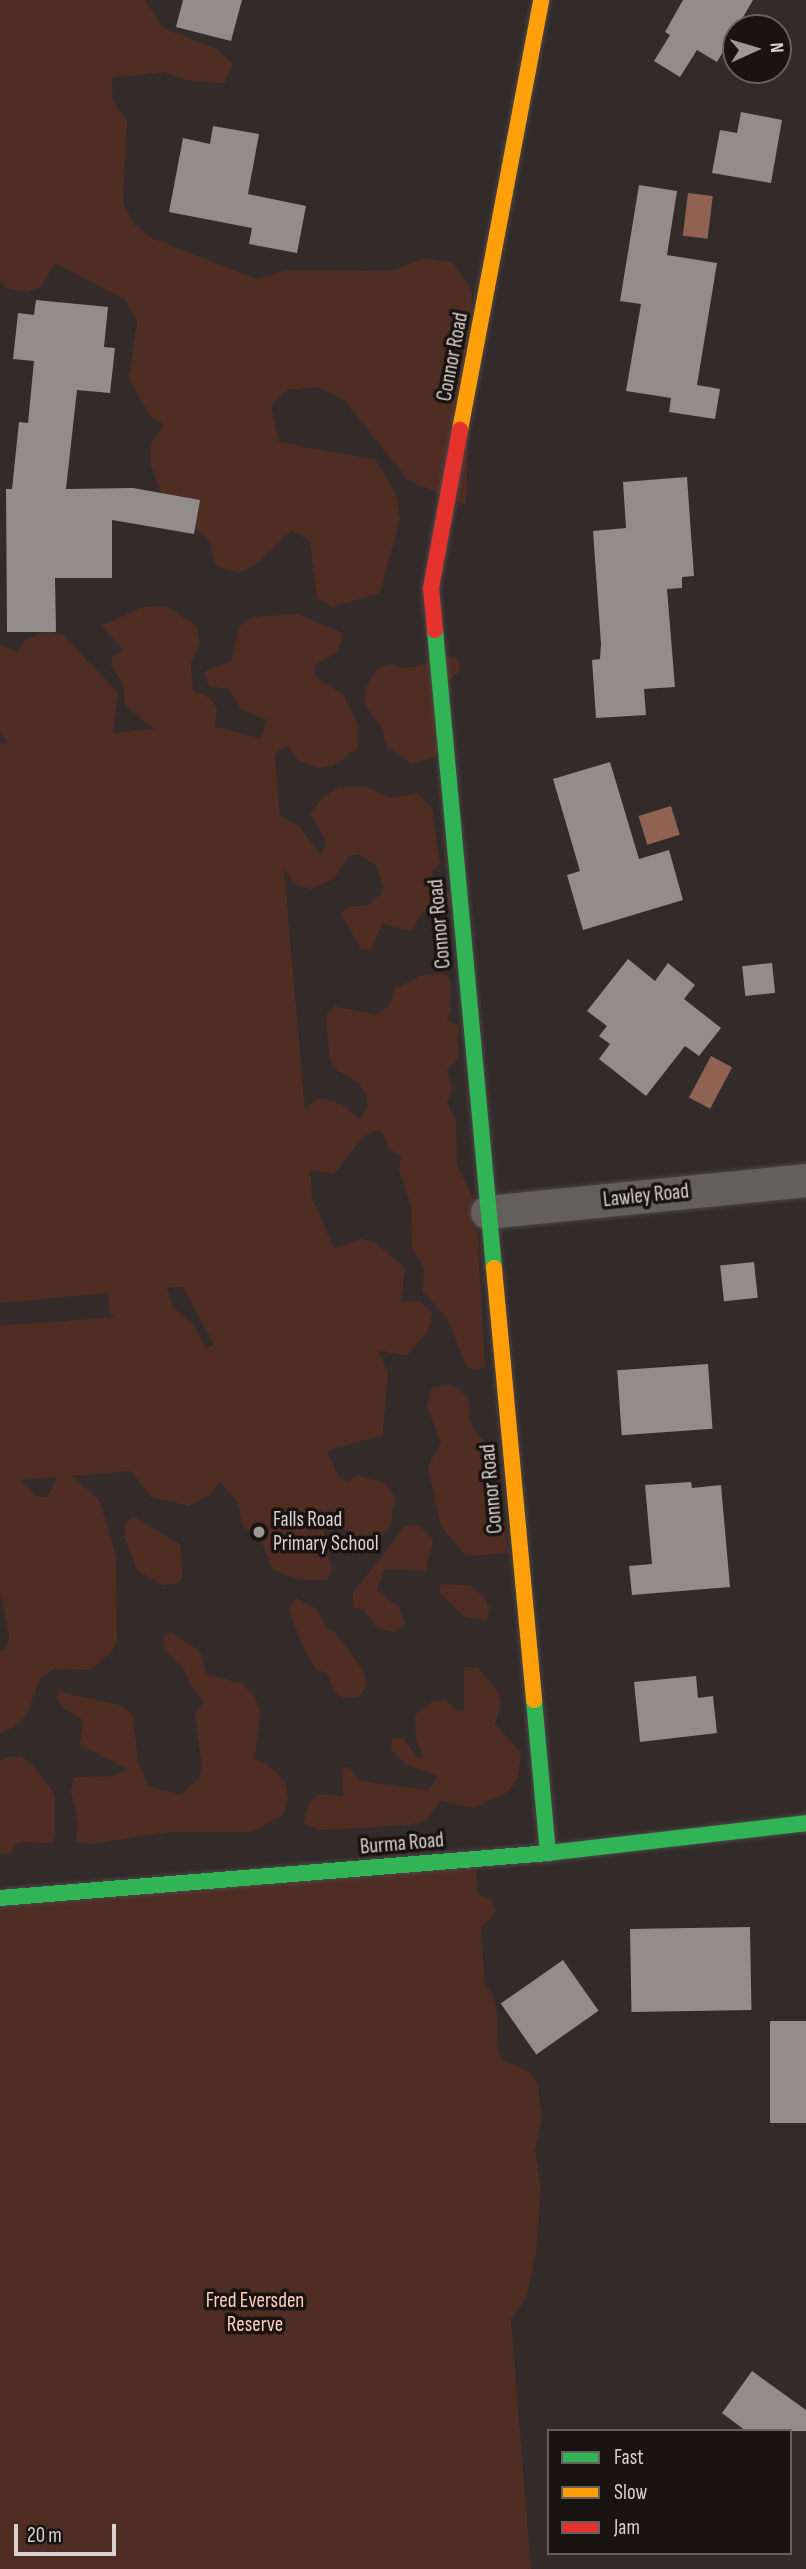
<!DOCTYPE html>
<html>
<head>
<meta charset="utf-8">
<style>
	body { margin:0 }
	#map { position:relative; width:806px; height:2569px; overflow:hidden; background:#322b2a; font-family:"Sofia Sans Condensed",sans-serif }
	div>[style] { position:absolute }
	[style*='--x'] { left:calc(var(--x)*1px); top:calc(var(--y)*1px); width:calc(var(--w)*1px); rotate:calc(var(--a)*1deg) }
	.green>* { inset:0; background:#4f2d23 }
	.water>* { inset:0; background:#8f6254; transform-origin:0 0 }
	.building>* { inset:0; background:#928c8a; transform-origin:0 0 }
	.roads { filter:drop-shadow(0 0 2px #4c4645) drop-shadow(0 0 2px #4c4645) }
	.street>* { height:33px; margin:-16.5px; padding:0 16.5px; transform-origin:16.5px; border-radius:16.5px; background:#635f5d }
	.fast>* { height:16px; margin:-8px; padding:0 8px; transform-origin:8px; border-radius:8px; background:#30b455 }
	.slow>* { height:16px; margin:-8px; padding:0 8px; transform-origin:8px; border-radius:8px; background:#ff9f0a }
	.jam>* { height:16px; margin:-8px; padding:0 8px; transform-origin:8px; border-radius:8px; background:#e5322d }
	.dots>* { width:19px; height:19px; translate:-50% -50%; box-sizing:border-box; border:4px solid #191412; border-radius:50% }
	span { translate:-50% -50%; white-space:nowrap; text-align:center; line-height:1.15; -webkit-text-stroke:7px #191412; paint-order:stroke }
	.street-label { font-size:21px; color:#d9d1cf }
	.poi-label { font-size:21px; color:#d9d1cf }
	.left { translate:0 -50%; text-align:left }
	.park-label { font-size:21px; color:#fecebf }
	.legend { position:absolute; left:547px; top:2429px; width:245px; height:126px; box-sizing:border-box; background:#191412; border:2px solid #66605e; margin:0; padding:9px 12px; list-style:none; font-size:21px; color:#d9d1cf }
	.legend li { display:flex; align-items:center; gap:14px; height:35px }
	.legend b { width:35px; border:2px solid #66605e }
	.north { position:absolute; left:722px; top:14px; width:70px; height:70px; box-sizing:border-box; background:#191412; border:2px solid #66605e; border-radius:50%; rotate:86deg; font-size:19px; font-weight:700; line-height:28px; text-align:center; color:#d9d1cf }
	.north::after { content:''; display:block; margin:auto; width:24px; height:32px; background:#9f9795; clip-path:polygon(50% 0,100% 100%,50% 72%,0 100%) }
	.scale { position:absolute; left:14px; top:2524px; width:102px; height:32px; box-sizing:border-box; border:4px solid #d9d1cf; border-top:0; padding-left:9px; font-size:21px; line-height:24px; white-space:nowrap; color:#d9d1cf; -webkit-text-stroke:5px #191412; paint-order:stroke }
</style>
</head>
<body>
<div id="map">
	<div class="green">
		<div style="clip-path:polygon(0 0,145px 0,163px 28px,215px 48px,233px 64px,224px 83px,189px 81px,165px 72px,112px 78px,113px 102px,127px 121px,123px 203px,134px 224px,152px 238px,256px 279px,287px 270px,393px 271px,423px 258px,452px 262px,472px 291px,466px 505px,408px 480px,344px 400px,318px 387px,287px 390px,271px 406px,279px 442px,376px 460px,397px 496px,400px 519px,380px 593px,332px 607px,317px 598px,310px 541px,292px 530px,260px 561px,240px 573px,216px 566px,209px 540px,165px 503px,151px 466px,151px 442px,165px 425px,149px 415px,129px 378px,137px 322px,126px 300px,55px 263px,41px 287px,27px 292px,8px 289px,0 282px)"></div>
		<div style="clip-path:polygon(evenodd,166px 606px,197px 626px,200px 643px,191px 664px,193px 690px,210px 698px,217px 708px,215px 726px,261px 739px,267px 720px,240px 709px,229px 689px,209px 686px,204px 672px,231px 661px,239px 627px,253px 617px,298px 614px,340px 632px,343px 637px,337px 652px,315px 665px,315px 677px,343px 694px,358px 725px,358px 748px,332px 766px,319px 768px,298px 761px,287px 745px,275px 754px,280px 816px,299px 826px,320px 854px,325px 848px,325px 839px,310px 814px,321px 799px,339px 787px,368px 787px,390px 798px,417px 793px,432px 808px,440px 863px,432px 871px,433px 879px,451px 892px,451px 908px,423px 911px,411px 931px,382px 924px,371px 949px,362px 950px,341px 914px,347px 907px,368px 905px,381px 894px,383px 885px,376px 865px,358px 854px,349px 856px,333px 879px,310px 889px,294px 883px,284px 869px,305px 1109px,320px 1098px,342px 1104px,360px 1119px,367px 1109px,367px 1096px,359px 1083px,333px 1068px,329px 1055px,326px 1015px,334px 1006px,377px 1015px,391px 1003px,394px 990px,422px 975px,444px 973px,450px 979px,451px 1012px,447px 1019px,459px 1026px,458px 1060px,447px 1068px,452px 1089px,447px 1102px,456px 1121px,457px 1164px,476px 1205px,485px 1366px,476px 1370px,466px 1366px,448px 1319px,423px 1292px,424px 1268px,412px 1249px,411px 1206px,399px 1169px,402px 1157px,389px 1149px,383px 1134px,378px 1130px,363px 1137px,334px 1174px,310px 1170px,312px 1198px,334px 1248px,362px 1239px,376px 1243px,405px 1268px,401px 1301px,421px 1302px,432px 1313px,428px 1332px,406px 1356px,378px 1350px,388px 1373px,383px 1435px,327px 1451px,339px 1477px,347px 1482px,359px 1475px,386px 1484px,395px 1497px,390px 1526px,382px 1535px,355px 1536px,330px 1518px,324px 1533px,332px 1571px,326px 1580px,301px 1580px,273px 1570px,257px 1529px,244px 1529px,237px 1501px,220px 1482px,208px 1496px,189px 1506px,151px 1497px,131px 1471px,72px 1476px,100px 1501px,116px 1557px,117px 1642px,110px 1654px,89px 1670px,54px 1669px,40px 1678px,29px 1710px,18px 1725px,0 1733px,0 1651px,6px 1649px,9px 1637px,0 1589px,0 1326px,115px 1317px,109px 1311px,108px 1293px,0 1303px,0 744px,9px 742px,0 733px,0 644px,18px 652px,25px 640px,45px 631px,63px 635px,118px 693px,113px 733px,154px 729px,125px 705px,123px 684px,111px 665px,113px 656px,123px 650px,101px 626px,142px 607px,166px 606px,183px 1287px,214px 1345px,206px 1348px,193px 1324px,173px 1308px,167px 1288px,183px 1287px,166px 606px,57px 1477px,47px 1497px,36px 1497px,21px 1480px,57px 1477px)"></div>
		<div style="clip-path:polygon(451px 656px,459px 661px,460px 671px,449px 679px,436px 757px,412px 764px,386px 746px,383px 730px,366px 706px,365px 689px,377px 669px,389px 664px,406px 669px)"></div>
		<div style="clip-path:polygon(446px 1384px,460px 1389px,469px 1400px,470px 1422px,476px 1433px,484px 1441px,494px 1443px,509px 1553px,466px 1556px,441px 1527px,428px 1467px,441px 1442px,427px 1406px,432px 1388px)"></div>
		<div style="clip-path:polygon(134px 1517px,180px 1544px,183px 1577px,178px 1583px,163px 1585px,138px 1571px,124px 1536px,126px 1522px)"></div>
		<div style="clip-path:polygon(419px 1525px,433px 1539px,426px 1571px,385px 1569px,377px 1590px,399px 1607px,405px 1624px,393px 1632px,377px 1628px,364px 1610px,354px 1608px,353px 1593px,405px 1526px)"></div>
		<div style="clip-path:polygon(440px 1584px,469px 1585px,481px 1594px,490px 1607px,487px 1620px,464px 1617px,440px 1593px)"></div>
		<div style="clip-path:polygon(296px 1598px,318px 1610px,326px 1628px,336px 1633px,364px 1672px,366px 1687px,359px 1697px,345px 1698px,335px 1693px,327px 1673px,317px 1670px,307px 1656px,288px 1610px)"></div>
		<div style="clip-path:polygon(171px 1632px,200px 1651px,206px 1674px,243px 1684px,254px 1696px,261px 1714px,254px 1759px,267px 1764px,286px 1783px,288px 1799px,283px 1815px,251px 1832px,170px 1832px,92px 1844px,76px 1842px,78px 1821px,71px 1792px,74px 1777px,114px 1776px,128px 1769px,80px 1745px,83px 1720px,64px 1708px,56px 1697px,60px 1692px,120px 1705px,133px 1715px,138px 1762px,148px 1786px,181px 1795px,199px 1778px,202px 1765px,195px 1714px,204px 1702px,191px 1686px,185px 1670px,164px 1650px,163px 1638px)"></div>
		<div style="clip-path:polygon(464px 1667px,478px 1668px,498px 1691px,501px 1703px,495px 1724px,521px 1753px,518px 1778px,509px 1791px,474px 1808px,440px 1801px,426px 1820px,410px 1825px,319px 1830px,304px 1824px,308px 1804px,319px 1794px,343px 1796px,342px 1768px,349px 1767px,359px 1780px,428px 1791px,438px 1776px,407px 1765px,391px 1750px,392px 1739px,404px 1739px,417px 1757px,424px 1758px,416px 1739px,415px 1715px,433px 1701px,445px 1700px,458px 1711px,464px 1709px)"></div>
		<div style="clip-path:polygon(10px 1757px,22px 1757px,33px 1765px,55px 1794px,55px 1834px,52px 1843px,23px 1842px,14px 1845px,12px 1853px,0 1854px,0 1760px)"></div>
		<div style="clip-path:polygon(476px 1858px,478px 1895px,493px 1900px,495px 1913px,481px 1928px,485px 1986px,492px 1992px,497px 2013px,498px 2051px,502px 2060px,528px 2071px,538px 2084px,542px 2119px,535px 2149px,541px 2189px,536px 2254px,526px 2299px,511px 2319px,531px 2569px,0 2569px,0 1898px)"></div>
	</div>
	<div class="water">
		<div style="left:688px;top:193px;width:25px;height:43px;rotate:7deg"></div>
		<div style="left:671px;top:806px;width:30px;height:34px;rotate:73deg"></div>
		<div style="left:711px;top:1056px;width:24px;height:47px;rotate:28deg"></div>
	</div>
	<div class="building">
		<div style="clip-path:polygon(183px 0,242px 0,231px 41px,176px 27px)"></div>
		<div style="clip-path:polygon(683px 0,753px 0,717px 62px,697px 50px,680px 77px,654px 61px,670px 35px,665px 32px)"></div>
		<div style="clip-path:polygon(741px 112px,782px 120px,771px 183px,712px 173px,720px 130px,737px 133px)"></div>
		<div style="clip-path:polygon(213px 126px,259px 134px,248px 194px,306px 206px,297px 253px,249px 244px,252px 228px,169px 212px,183px 138px,210px 144px)"></div>
		<div style="clip-path:polygon(639px 185px,677px 191px,667px 255px,717px 263px,697px 385px,720px 389px,715px 419px,669px 412px,671px 398px,626px 391px,641px 304px,620px 301px)"></div>
		<div style="clip-path:polygon(36px 300px,108px 307px,104px 347px,115px 348px,110px 393px,77px 390px,66px 489px,133px 488px,200px 500px,194px 534px,112px 520px,112px 578px,55px 578px,56px 632px,7px 632px,6px 489px,12px 489px,19px 422px,28px 423px,34px 361px,13px 359px,18px 313px,34px 315px)"></div>
		<div style="clip-path:polygon(687px 477px,694px 576px,682px 577px,682px 588px,667px 589px,675px 687px,644px 689px,646px 715px,596px 718px,592px 660px,600px 659px,601px 644px,593px 531px,626px 528px,623px 482px)"></div>
		<div style="clip-path:polygon(610px 762px,639px 859px,669px 850px,683px 900px,583px 930px,567px 875px,580px 871px,553px 779px)"></div>
		<div style="clip-path:polygon(628px 959px,655px 981px,668px 963px,695px 985px,684px 999px,721px 1028px,699px 1056px,685px 1046px,646px 1096px,599px 1059px,610px 1044px,599px 1036px,607px 1026px,587px 1011px)"></div>
		<div style="left:772px;top:963px;width:30px;height:30px;rotate:84deg"></div>
		<div style="left:754px;top:1262px;width:36px;height:34px;rotate:84deg"></div>
		<div style="left:708px;top:1364px;width:65px;height:91px;rotate:86deg"></div>
		<div style="clip-path:polygon(691px 1482px,692px 1488px,721px 1485px,730px 1587px,632px 1595px,629px 1566px,652px 1564px,645px 1485px)"></div>
		<div style="clip-path:polygon(696px 1676px,698px 1698px,713px 1696px,717px 1733px,640px 1742px,634px 1682px)"></div>
		<div style="left:750px;top:1927px;width:83px;height:120px;rotate:89deg"></div>
		<div style="left:563px;top:1960px;width:62px;height:76px;rotate:55deg"></div>
		<div style="left:770px;top:2021px;width:36px;height:102px"></div>
		<div style="clip-path:polygon(752px 2371px,806px 2410px,806px 2431px,746px 2431px,722px 2413px)"></div>
	</div>
	<div class="roads">
		<div class="street">
			<div style="--x:487;--y:1212;--w:321;--a:-5.7"></div>
		</div>
		<div class="fast">
			<div style="--x:435;--y:630;--w:641;--a:84.72"></div>
			<div style="--x:534;--y:1700;--w:154;--a:84.8"></div>
			<div style="--x:0;--y:1898;--w:550;--a:-4.69"></div>
			<div style="--x:548;--y:1853;--w:260;--a:-6.6"></div>
		</div>
		<div class="slow">
			<div style="--x:460;--y:430;--w:438;--a:-79.3"></div>
			<div style="--x:494;--y:1268;--w:434;--a:84.7"></div>
		</div>
		<div class="jam">
			<div style="--x:435;--y:630;--w:42;--a:-95.4"></div>
			<div style="--x:431;--y:588;--w:161;--a:-79.6"></div>
		</div>
	</div>
	<div class="dots">
		<div style="left:259px;top:1532px;background:#9f9795"></div>
	</div>
	<div class="street-label">
		<span style="left:453px;top:357px;rotate:-79deg">Connor Road</span>
		<span style="left:440px;top:924px;rotate:-95deg">Connor Road</span>
		<span style="left:646px;top:1196px;rotate:-6deg">Lawley Road</span>
		<span style="left:492px;top:1489px;rotate:-95deg">Connor Road</span>
		<span style="left:402px;top:1844px;rotate:-5deg">Burma Road</span>
	</div>
	<div class="poi-label">
		<span class="left" style="left:273px;top:1532px">Falls Road<br>Primary School</span>
	</div>
	<div class="park-label">
		<span style="left:255px;top:2313px">Fred Eversden<br>Reserve</span>
	</div>
	<ul class="legend">
	<li><b style="height:9px;background:#30b455"></b>Fast</li>
	<li><b style="height:9px;background:#ff9f0a"></b>Slow</li>
	<li><b style="height:9px;background:#e5322d"></b>Jam</li>
	</ul>
	<div class="north">N</div>
	<div class="scale">20 m</div>
</div>
</body>
</html>
